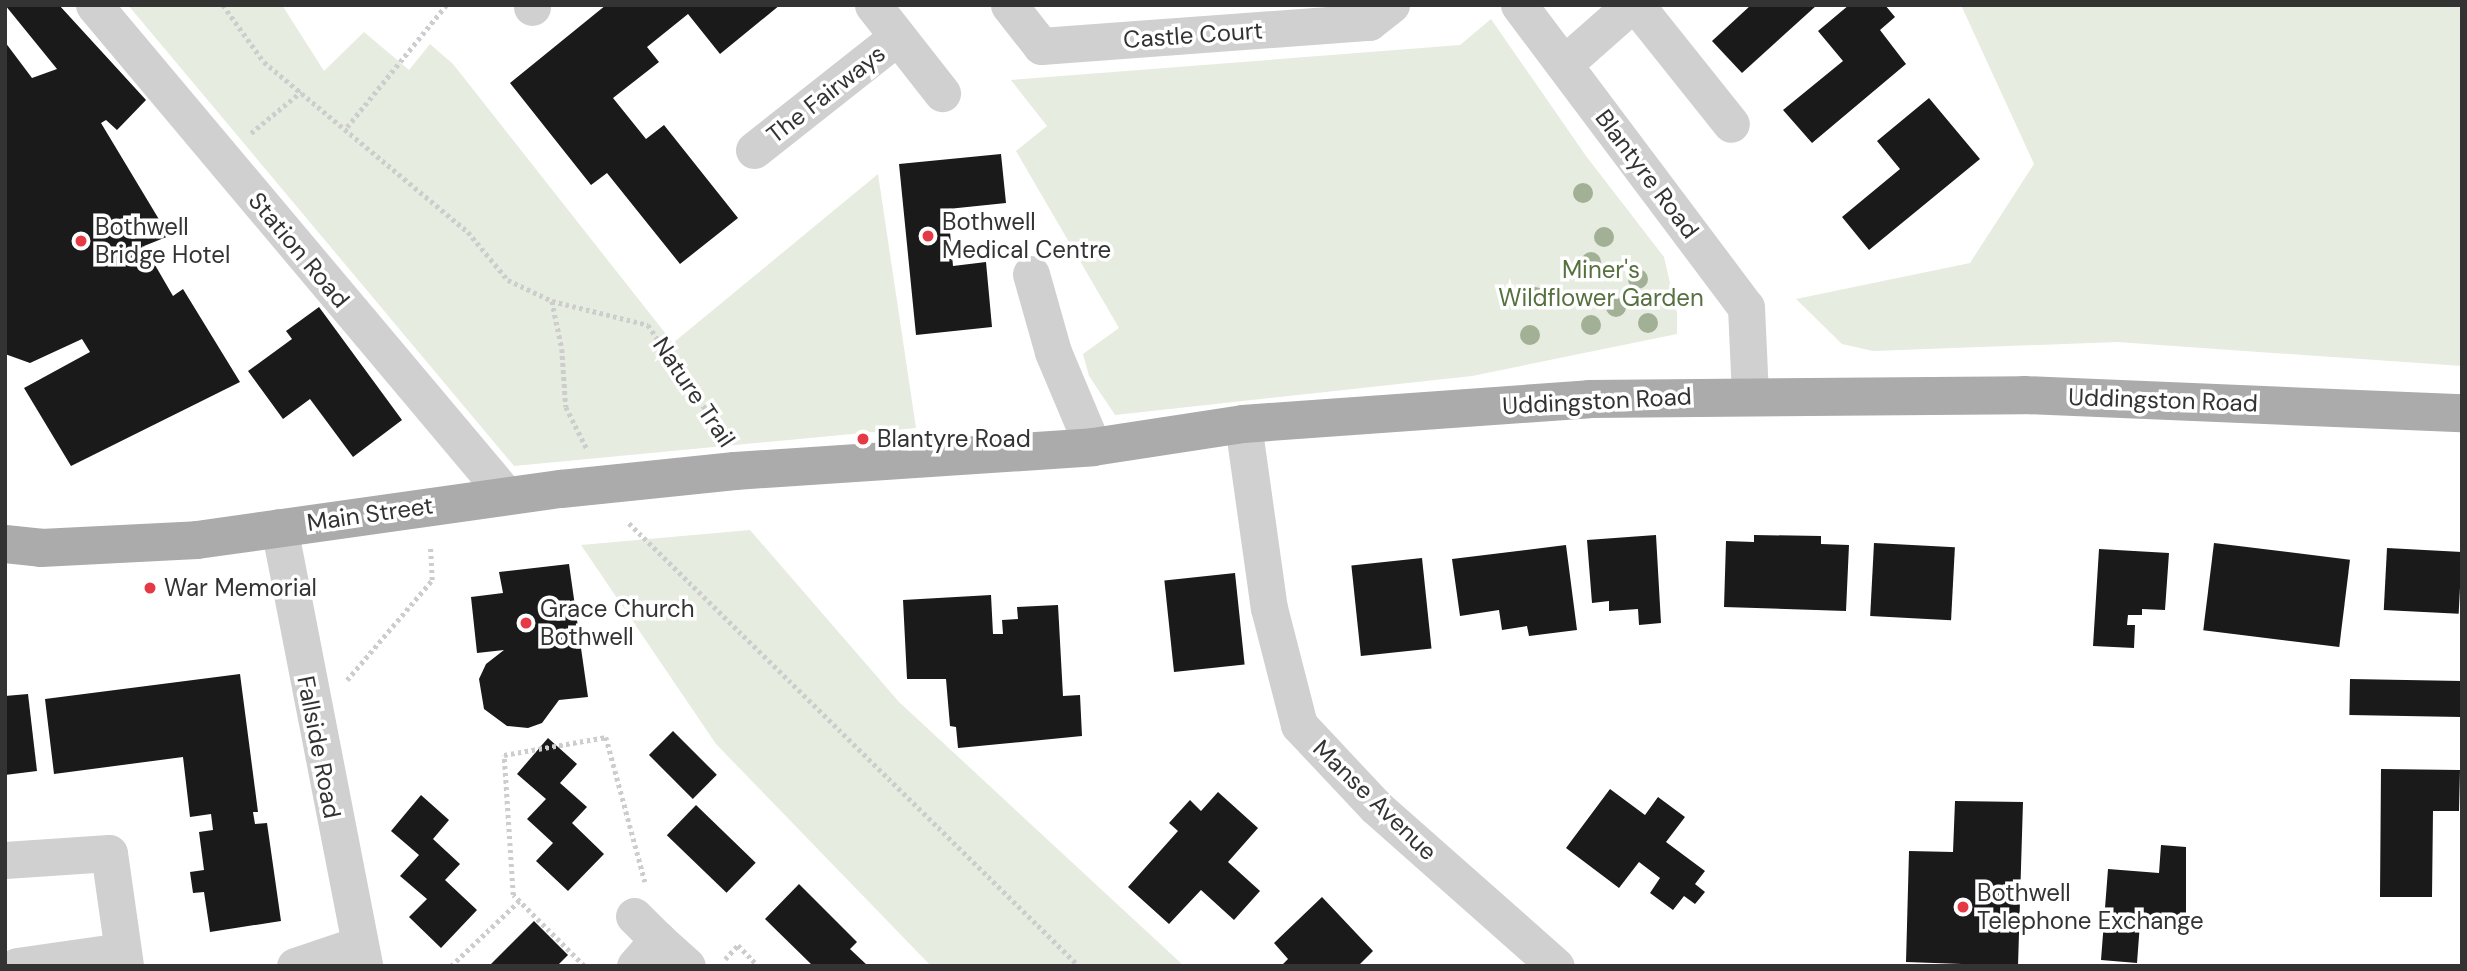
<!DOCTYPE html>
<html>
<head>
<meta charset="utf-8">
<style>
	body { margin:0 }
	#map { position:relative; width:2467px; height:971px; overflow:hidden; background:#fff; font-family:"DM Sans",sans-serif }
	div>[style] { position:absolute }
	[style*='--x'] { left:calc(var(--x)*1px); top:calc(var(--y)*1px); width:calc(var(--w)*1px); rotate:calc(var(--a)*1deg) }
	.green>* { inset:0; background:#e6ecdf }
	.building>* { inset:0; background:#1a1a1a; transform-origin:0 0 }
	.path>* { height:4.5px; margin-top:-2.25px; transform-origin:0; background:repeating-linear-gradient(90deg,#cdcdcd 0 3.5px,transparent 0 7px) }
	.minor>* { height:37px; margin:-18.5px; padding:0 18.5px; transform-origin:18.5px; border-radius:18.5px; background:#d0d0d0 }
	.major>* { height:38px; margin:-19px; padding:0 19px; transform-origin:19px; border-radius:19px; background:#ababab }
	.major-bridge>* { height:38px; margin:-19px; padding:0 19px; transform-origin:19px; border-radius:19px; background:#ababab }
	.trees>* { width:20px; height:20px; margin:-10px; border-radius:50%; background:#a2b095 }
	.dots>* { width:19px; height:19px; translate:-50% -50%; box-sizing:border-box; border:4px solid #fff; border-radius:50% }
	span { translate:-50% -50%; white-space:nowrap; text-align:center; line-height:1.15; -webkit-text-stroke:7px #fff; paint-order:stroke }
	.street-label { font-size:24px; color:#333 }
	.poi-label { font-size:24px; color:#333 }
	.left { translate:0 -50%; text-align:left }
	.park-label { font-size:24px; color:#56703f }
	.frame { position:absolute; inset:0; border:7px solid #333; pointer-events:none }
</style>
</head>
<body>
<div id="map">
	<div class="green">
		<div style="clip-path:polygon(128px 5px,282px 5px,324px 71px,364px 32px,409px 70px,430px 44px,453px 64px,673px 343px,878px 174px,916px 428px,514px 466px)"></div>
		<div style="clip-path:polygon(1961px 5px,2462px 5px,2462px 366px,2117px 342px,1873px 351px,1842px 344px,1796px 299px,1970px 263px,2034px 164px)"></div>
		<div style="clip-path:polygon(1491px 19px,1586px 156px,1664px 257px,1677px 313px,1677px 334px,1472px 376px,1115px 415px,1089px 376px,1083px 354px,1119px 328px,1016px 151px,1047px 126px,1011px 80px,1460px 45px)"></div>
		<div style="clip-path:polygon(750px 530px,899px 702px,1184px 966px,931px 966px,716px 744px,581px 545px)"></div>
	</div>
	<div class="building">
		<div style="clip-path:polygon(5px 5px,59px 5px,146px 100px,117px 130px,106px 120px,101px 123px,169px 236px,144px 246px,173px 296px,183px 289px,240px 382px,71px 466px,24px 388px,90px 352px,82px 339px,30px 363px,5px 354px,5px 42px,32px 78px,57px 69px)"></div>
		<div style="clip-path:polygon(606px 5px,780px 5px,720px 54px,688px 14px,647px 47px,659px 62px,613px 98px,646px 139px,664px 125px,738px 218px,680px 264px,607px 173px,591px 185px,510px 83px)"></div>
		<div style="clip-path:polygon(1751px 5px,1817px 5px,1742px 73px,1712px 41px)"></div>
		<div style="clip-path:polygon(1849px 5px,1885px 5px,1895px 17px,1880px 30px,1906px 64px,1812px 143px,1783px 110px,1843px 61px,1818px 31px)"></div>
		<div style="clip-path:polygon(1929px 98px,1980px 159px,1869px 250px,1842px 217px,1900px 169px,1877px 141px)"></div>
		<div style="clip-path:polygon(1001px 154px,1006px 203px,948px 209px,953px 266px,986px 262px,992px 327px,916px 335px,899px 164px)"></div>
		<div style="clip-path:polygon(319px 307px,402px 420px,353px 457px,310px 399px,283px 419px,248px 371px,292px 339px,286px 331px)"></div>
		<div style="clip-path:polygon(1656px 535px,1661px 623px,1639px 625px,1638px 609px,1609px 611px,1609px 601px,1592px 603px,1587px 540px)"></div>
		<div style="clip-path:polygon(1754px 535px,1821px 536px,1821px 544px,1849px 545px,1846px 611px,1724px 607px,1726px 541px,1754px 542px)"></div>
		<div style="left:1874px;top:543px;width:81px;height:73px;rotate:3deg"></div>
		<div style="left:2214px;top:543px;width:137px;height:88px;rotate:7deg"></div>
		<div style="clip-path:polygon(1566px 545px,1577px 630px,1529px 636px,1527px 626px,1502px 630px,1499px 610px,1460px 616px,1452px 559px)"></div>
		<div style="left:2387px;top:548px;width:75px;height:62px;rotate:3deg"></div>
		<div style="clip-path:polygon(2099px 549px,2169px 553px,2165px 610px,2142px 609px,2142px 615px,2128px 615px,2127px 625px,2135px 625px,2134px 648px,2093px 646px)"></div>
		<div style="left:1422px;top:558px;width:91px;height:71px;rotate:84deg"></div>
		<div style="clip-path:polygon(569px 564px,588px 697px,559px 700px,542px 723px,528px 728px,507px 726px,484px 709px,479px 679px,486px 664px,504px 650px,477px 653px,471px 597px,503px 593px,499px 572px)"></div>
		<div style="left:1235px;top:573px;width:92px;height:71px;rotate:84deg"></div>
		<div style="clip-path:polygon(991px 595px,993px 634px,1003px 634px,1002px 620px,1018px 619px,1017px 607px,1058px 605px,1063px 696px,1080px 695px,1082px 736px,958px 748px,956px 727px,950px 726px,946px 679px,907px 679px,903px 600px)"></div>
		<div style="clip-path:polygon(240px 674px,258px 812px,253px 812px,255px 824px,267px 823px,281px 921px,210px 932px,204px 892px,193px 893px,190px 872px,204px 870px,199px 832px,213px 830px,211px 814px,190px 817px,183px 757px,54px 774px,45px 699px)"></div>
		<div style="left:2350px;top:679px;width:112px;height:36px;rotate:1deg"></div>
		<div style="clip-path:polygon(28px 694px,37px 771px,5px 775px,5px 696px)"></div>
		<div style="left:673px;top:731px;width:62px;height:34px;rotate:45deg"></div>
		<div style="clip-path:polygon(548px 738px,577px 764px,560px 783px,587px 807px,572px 823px,604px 854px,568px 891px,536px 861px,553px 843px,527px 819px,546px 799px,517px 774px)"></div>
		<div style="clip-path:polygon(2381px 769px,2460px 770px,2459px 811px,2433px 811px,2432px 897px,2380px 897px)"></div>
		<div style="clip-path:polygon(1610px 789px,1645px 815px,1658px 797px,1685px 817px,1666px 842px,1705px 871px,1695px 884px,1705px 892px,1695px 904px,1684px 896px,1673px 910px,1650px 893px,1660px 878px,1639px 862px,1619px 888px,1566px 848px)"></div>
		<div style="clip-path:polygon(1218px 792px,1258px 828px,1228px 862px,1260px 891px,1234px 920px,1201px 890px,1169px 924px,1128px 887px,1178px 831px,1169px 823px,1190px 800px,1201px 811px)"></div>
		<div style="clip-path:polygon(421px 795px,449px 820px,433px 839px,460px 864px,445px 880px,477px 910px,441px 948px,409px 917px,427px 899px,400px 876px,419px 855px,391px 831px)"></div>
		<div style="clip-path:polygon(1955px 801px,2023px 802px,2018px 966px,1906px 962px,1909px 851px,1953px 852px)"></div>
		<div style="left:696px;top:805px;width:83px;height:42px;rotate:44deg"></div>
		<div style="clip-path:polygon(2161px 845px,2186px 847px,2186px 926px,2140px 923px,2137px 963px,2101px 960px,2108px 869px,2159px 873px)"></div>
		<div style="clip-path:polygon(799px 884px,857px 942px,850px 949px,868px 966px,813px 966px,765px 919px)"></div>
		<div style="clip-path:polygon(1322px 897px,1373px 951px,1358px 966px,1281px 966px,1288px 959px,1274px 943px)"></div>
		<div style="clip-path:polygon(534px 921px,568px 955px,557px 966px,489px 966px)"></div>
	</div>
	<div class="path">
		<div style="--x:223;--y:5;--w:70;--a:54.3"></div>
		<div style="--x:264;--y:62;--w:266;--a:39.8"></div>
		<div style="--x:468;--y:232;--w:62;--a:50.2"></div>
		<div style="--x:508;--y:280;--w:49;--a:25.5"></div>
		<div style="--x:552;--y:301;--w:99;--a:14"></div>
		<div style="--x:648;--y:325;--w:131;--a:55.6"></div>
		<div style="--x:347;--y:127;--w:157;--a:-50.9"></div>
		<div style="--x:251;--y:133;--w:65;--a:-39.4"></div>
		<div style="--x:552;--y:301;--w:49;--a:78.2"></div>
		<div style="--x:562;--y:349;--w:58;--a:86.1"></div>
		<div style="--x:566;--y:407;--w:47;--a:63.4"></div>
		<div style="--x:629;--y:523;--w:631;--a:44.55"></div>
		<div style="--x:347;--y:680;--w:131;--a:-49.6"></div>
		<div style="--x:432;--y:580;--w:35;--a:-93"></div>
		<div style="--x:725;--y:959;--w:19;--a:-47"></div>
		<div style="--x:738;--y:945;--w:29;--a:46"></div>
		<div style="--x:451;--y:966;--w:94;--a:-43.7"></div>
		<div style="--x:584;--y:966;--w:100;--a:-135"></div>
		<div style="--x:513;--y:895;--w:140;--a:-93.7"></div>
		<div style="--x:504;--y:755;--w:104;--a:-10"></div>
		<div style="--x:606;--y:737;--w:150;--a:74.9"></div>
	</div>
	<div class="minor">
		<div style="--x:94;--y:5;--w:639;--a:49.95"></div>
		<div style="--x:873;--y:5;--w:112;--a:51.9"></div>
		<div style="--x:1009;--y:5;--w:52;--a:52"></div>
		<div style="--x:1041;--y:46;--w:329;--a:-4.2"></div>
		<div style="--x:1369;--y:22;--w:28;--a:-38"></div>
		<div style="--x:1519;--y:5;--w:378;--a:53.1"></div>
		<div style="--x:1746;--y:307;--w:88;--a:87.4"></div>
		<div style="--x:1636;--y:5;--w:152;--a:51.4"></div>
		<div style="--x:532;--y:7;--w:2;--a:-90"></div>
		<div style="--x:1564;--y:64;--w:89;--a:-41.4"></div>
		<div style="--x:754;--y:150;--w:182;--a:-38.3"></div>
		<div style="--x:1031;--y:274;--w:81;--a:74.2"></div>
		<div style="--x:1053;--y:352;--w:103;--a:67.2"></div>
		<div style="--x:1243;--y:424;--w:186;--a:82"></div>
		<div style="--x:1269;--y:608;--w:121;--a:75.6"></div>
		<div style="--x:1299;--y:725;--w:112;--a:46.8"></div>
		<div style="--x:1376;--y:807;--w:240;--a:41.5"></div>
		<div style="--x:279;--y:527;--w:447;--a:79"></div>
		<div style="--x:5;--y:860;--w:104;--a:-3.9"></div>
		<div style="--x:109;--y:853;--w:114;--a:81.9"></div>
		<div style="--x:634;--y:916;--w:34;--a:45"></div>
		<div style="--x:17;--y:966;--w:106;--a:-8.1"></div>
		<div style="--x:295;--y:966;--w:65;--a:-18.7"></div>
		<div style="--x:635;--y:966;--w:35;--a:-49"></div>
		<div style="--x:658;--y:940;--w:39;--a:42"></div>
	</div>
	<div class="major">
		<div style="--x:735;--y:471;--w:359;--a:-3.8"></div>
		<div style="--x:1093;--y:447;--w:152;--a:-8.7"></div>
		<div style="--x:1243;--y:424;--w:347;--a:-4.1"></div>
		<div style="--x:1589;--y:399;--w:435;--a:-0.5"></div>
		<div style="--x:2024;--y:395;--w:438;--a:2.4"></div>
		<div style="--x:5;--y:544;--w:36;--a:6"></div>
		<div style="--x:41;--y:548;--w:156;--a:-2.9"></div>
		<div style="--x:197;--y:540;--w:368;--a:-8"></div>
	</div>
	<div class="major-bridge">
		<div style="--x:561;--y:489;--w:175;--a:-5.9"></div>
	</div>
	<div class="trees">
		<div style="left:1583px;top:193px"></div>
		<div style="left:1604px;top:237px"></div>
		<div style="left:1591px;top:262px"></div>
		<div style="left:1638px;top:279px"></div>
		<div style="left:1535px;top:297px"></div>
		<div style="left:1616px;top:307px"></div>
		<div style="left:1648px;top:323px"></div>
		<div style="left:1591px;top:325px"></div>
		<div style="left:1530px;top:335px"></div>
	</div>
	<div class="dots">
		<div style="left:928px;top:236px;background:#e63946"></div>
		<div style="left:81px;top:241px;background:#e63946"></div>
		<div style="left:863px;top:439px;background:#e63946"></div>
		<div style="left:150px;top:588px;background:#e63946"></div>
		<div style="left:526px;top:623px;background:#e63946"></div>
		<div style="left:1963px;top:907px;background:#e63946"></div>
	</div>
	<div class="street-label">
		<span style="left:1193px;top:35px;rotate:-4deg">Castle Court</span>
		<span style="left:826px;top:94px;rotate:-38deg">The Fairways</span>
		<span style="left:1647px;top:174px;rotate:53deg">Blantyre Road</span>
		<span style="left:299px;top:250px;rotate:50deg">Station Road</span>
		<span style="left:694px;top:392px;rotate:56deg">Nature Trail</span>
		<span style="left:2163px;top:400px;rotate:2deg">Uddingston Road</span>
		<span style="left:1597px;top:401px;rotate:-3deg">Uddingston Road</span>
		<span style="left:370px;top:514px;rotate:-8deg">Main Street</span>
		<span style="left:319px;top:747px;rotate:79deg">Fallside Road</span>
		<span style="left:1375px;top:800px;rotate:44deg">Manse Avenue</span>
	</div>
	<div class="poi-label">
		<span class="left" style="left:942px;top:236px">Bothwell<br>Medical Centre</span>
		<span class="left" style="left:95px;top:241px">Bothwell<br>Bridge Hotel</span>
		<span class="left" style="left:877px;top:439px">Blantyre Road</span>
		<span class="left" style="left:164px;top:588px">War Memorial</span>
		<span class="left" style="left:540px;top:623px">Grace Church<br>Bothwell</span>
		<span class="left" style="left:1977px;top:907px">Bothwell<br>Telephone Exchange</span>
	</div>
	<div class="park-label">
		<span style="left:1601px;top:284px">Miner's<br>Wildflower Garden</span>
	</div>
	<div class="frame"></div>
</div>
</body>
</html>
